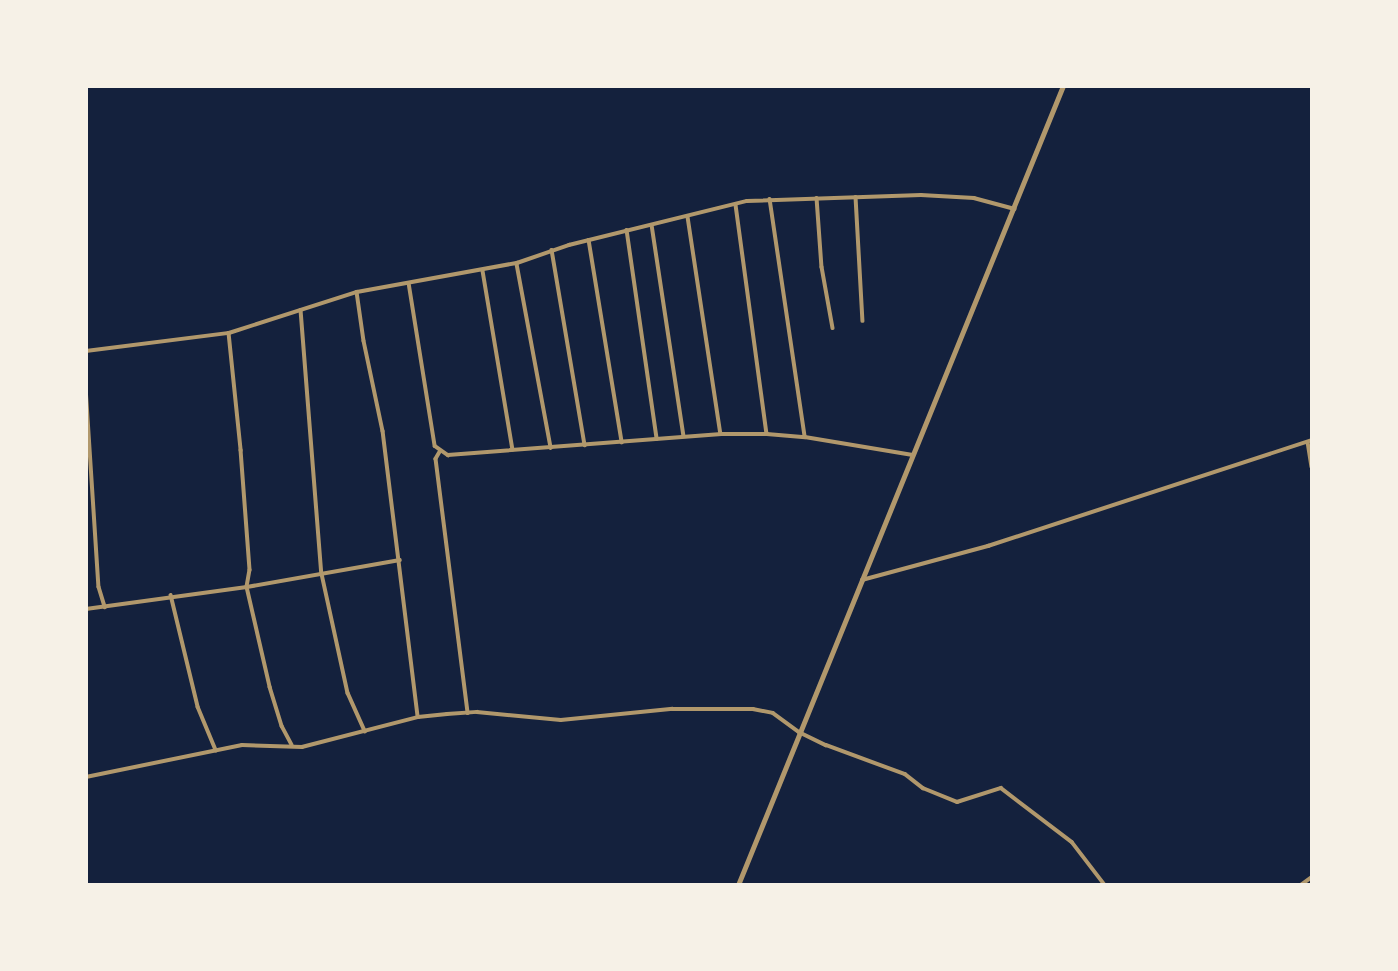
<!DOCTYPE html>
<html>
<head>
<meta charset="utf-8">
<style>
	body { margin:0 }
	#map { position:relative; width:1398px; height:971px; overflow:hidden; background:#14213d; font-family:Mulish,sans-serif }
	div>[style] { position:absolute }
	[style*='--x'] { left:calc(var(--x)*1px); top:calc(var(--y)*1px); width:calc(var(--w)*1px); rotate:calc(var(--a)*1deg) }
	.minor>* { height:3.5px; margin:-1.75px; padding:0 1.75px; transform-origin:1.75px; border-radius:1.75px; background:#b1986c }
	.tertiary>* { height:4.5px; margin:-2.25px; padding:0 2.25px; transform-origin:2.25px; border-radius:2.25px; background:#b1986c }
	span { translate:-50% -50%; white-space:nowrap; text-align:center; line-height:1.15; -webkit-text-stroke:6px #f6f1e7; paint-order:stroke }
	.frame { position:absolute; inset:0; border:88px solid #f6f1e7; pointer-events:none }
</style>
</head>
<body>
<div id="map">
	<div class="minor">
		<div style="--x:856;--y:197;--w:124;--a:86.8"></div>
		<div style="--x:817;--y:198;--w:69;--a:85.9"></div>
		<div style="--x:822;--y:267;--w:62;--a:79.8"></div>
		<div style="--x:770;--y:199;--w:240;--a:81.6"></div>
		<div style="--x:736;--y:205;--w:231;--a:82.3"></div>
		<div style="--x:688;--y:217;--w:219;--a:81.4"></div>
		<div style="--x:652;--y:225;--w:213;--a:81.4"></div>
		<div style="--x:627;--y:230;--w:211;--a:81.8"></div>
		<div style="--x:589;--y:240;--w:205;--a:80.7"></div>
		<div style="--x:552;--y:250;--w:198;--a:80.4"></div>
		<div style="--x:517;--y:264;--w:187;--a:79.5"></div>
		<div style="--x:483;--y:271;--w:181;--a:80.5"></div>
		<div style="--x:409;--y:283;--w:165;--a:80.9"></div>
		<div style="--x:435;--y:446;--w:16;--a:35"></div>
		<div style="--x:448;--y:455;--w:274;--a:-4.4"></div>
		<div style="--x:721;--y:434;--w:46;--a:0"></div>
		<div style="--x:767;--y:434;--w:38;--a:5"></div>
		<div style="--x:805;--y:437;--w:109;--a:9.5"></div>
		<div style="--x:357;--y:292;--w:49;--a:81.9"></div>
		<div style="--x:364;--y:341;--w:92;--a:78.1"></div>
		<div style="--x:383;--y:431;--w:288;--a:83"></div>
		<div style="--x:301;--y:310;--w:265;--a:85.5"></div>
		<div style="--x:322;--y:574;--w:122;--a:77.7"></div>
		<div style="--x:348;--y:693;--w:42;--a:65.9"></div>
		<div style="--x:229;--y:333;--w:118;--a:84.1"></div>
		<div style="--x:241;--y:450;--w:120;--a:85.7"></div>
		<div style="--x:250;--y:570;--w:17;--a:100"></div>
		<div style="--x:247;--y:587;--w:103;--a:77"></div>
		<div style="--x:270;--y:687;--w:41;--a:72.9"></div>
		<div style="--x:282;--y:726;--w:21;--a:62"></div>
		<div style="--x:86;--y:351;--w:144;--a:-7.2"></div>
		<div style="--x:229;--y:333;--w:134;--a:-17.8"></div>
		<div style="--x:357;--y:292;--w:163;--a:-10.3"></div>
		<div style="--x:517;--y:263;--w:55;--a:-19.1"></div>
		<div style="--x:569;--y:245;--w:183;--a:-13.9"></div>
		<div style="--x:747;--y:201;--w:174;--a:-2"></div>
		<div style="--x:921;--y:195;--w:53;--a:3.2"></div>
		<div style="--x:974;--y:198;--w:42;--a:15"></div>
		<div style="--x:86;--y:387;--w:200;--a:86.3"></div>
		<div style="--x:99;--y:587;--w:21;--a:73"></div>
		<div style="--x:1308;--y:442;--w:25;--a:81"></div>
		<div style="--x:440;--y:452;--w:8;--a:120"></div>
		<div style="--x:436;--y:459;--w:256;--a:82.8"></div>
		<div style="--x:862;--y:580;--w:131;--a:-15.1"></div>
		<div style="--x:988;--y:546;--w:341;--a:-18.1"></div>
		<div style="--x:171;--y:595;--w:115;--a:76.4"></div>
		<div style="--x:198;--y:707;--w:47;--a:67.3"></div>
		<div style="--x:86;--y:609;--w:162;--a:-7.8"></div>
		<div style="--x:247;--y:587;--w:155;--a:-10"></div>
		<div style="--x:86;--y:777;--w:159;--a:-11.6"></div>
		<div style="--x:242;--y:745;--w:60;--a:1.9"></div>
		<div style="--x:302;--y:747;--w:120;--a:-14.5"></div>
		<div style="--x:418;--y:717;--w:29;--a:-6"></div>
		<div style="--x:447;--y:714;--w:30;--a:-4"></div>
		<div style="--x:477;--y:712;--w:84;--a:5.4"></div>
		<div style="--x:561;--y:720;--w:112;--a:-5.7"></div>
		<div style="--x:672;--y:709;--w:81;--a:0"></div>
		<div style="--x:753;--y:709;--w:20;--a:11"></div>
		<div style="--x:773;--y:713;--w:32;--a:36"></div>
		<div style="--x:799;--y:732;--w:30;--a:26"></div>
		<div style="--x:826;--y:745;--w:84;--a:20.2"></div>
		<div style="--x:905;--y:774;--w:23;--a:38"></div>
		<div style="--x:923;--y:788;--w:37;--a:22"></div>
		<div style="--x:957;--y:802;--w:46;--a:-17.7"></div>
		<div style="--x:1001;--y:788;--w:89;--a:37.3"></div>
		<div style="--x:1072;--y:842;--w:54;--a:52.5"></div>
		<div style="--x:1301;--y:885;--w:14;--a:-36"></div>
	</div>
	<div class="tertiary">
		<div style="--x:738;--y:885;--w:863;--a:-67.87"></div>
	</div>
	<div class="frame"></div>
</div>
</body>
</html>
